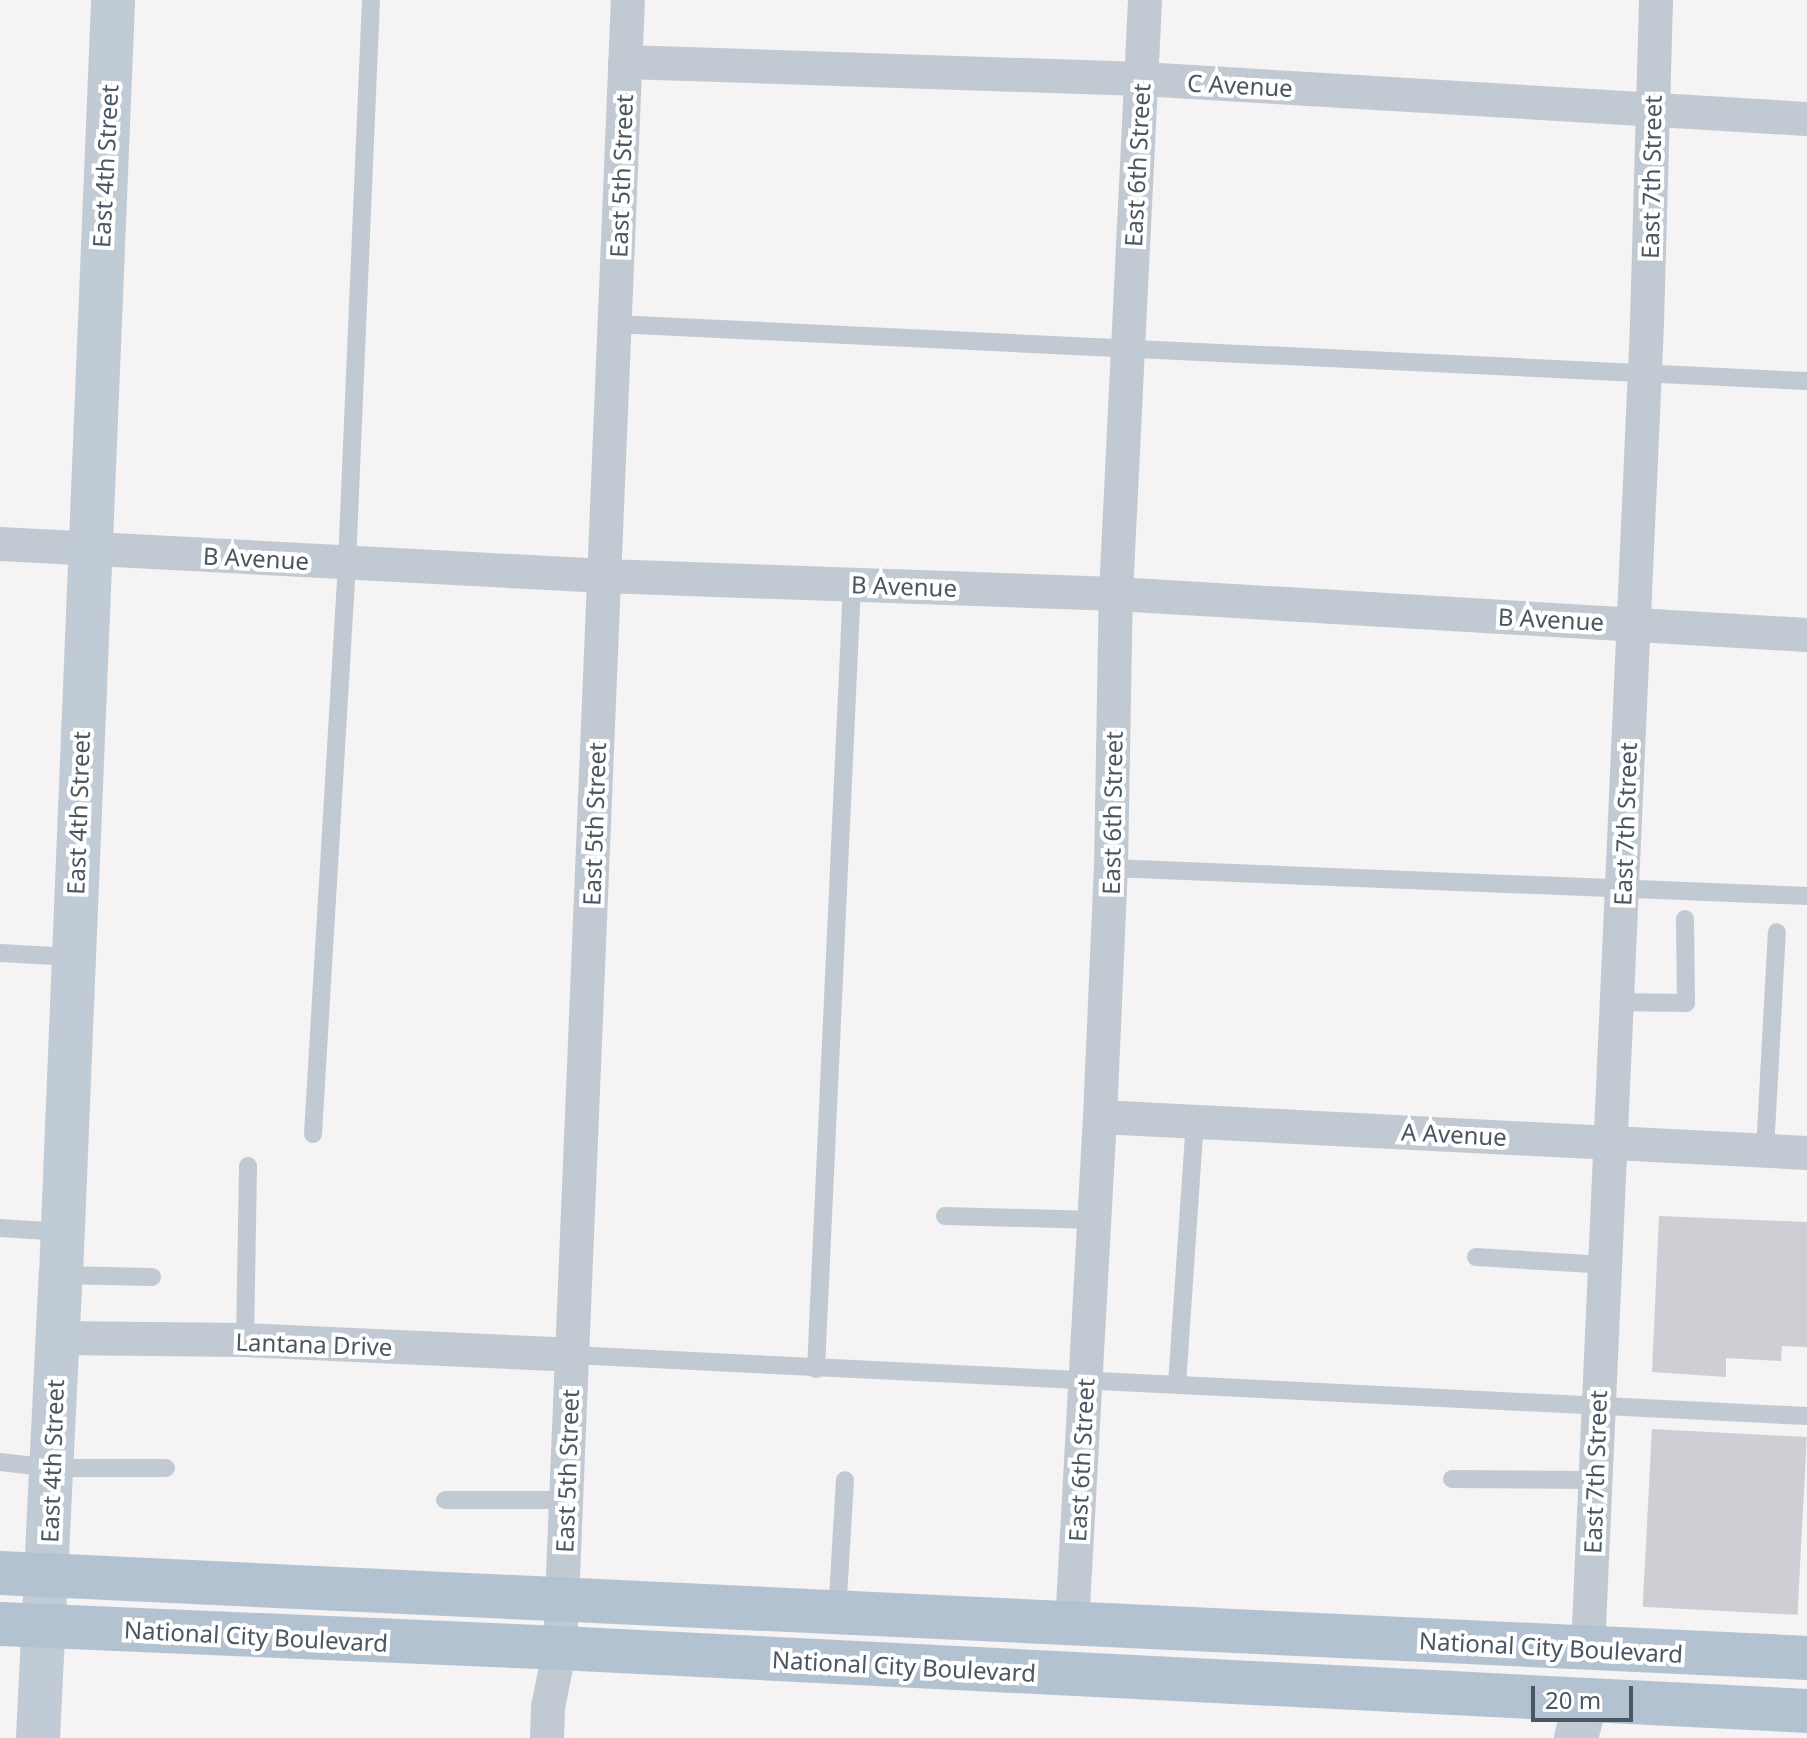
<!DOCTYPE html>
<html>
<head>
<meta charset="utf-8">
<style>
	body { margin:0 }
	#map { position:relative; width:1807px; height:1738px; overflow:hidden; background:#f5f3f3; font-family:"Noto Sans",sans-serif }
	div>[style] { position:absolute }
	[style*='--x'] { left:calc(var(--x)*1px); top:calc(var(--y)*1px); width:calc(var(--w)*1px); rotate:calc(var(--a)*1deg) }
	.building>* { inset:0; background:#cdcfd5; transform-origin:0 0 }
	.lane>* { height:18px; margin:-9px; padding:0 9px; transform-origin:9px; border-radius:9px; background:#c1cad2 }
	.street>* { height:34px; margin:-17px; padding:0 17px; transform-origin:17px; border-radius:17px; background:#c1cad2 }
	.secondary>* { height:44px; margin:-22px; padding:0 22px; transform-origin:22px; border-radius:22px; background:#c1cbd6 }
	.primary>* { height:44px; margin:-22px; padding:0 22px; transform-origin:22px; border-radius:22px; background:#b3c2d1 }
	span { translate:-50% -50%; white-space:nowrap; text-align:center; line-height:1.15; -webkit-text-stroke:8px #fff; paint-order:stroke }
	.street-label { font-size:24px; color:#4a5661 }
	.scale { position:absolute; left:1531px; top:1686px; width:102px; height:36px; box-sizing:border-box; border:4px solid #4a5661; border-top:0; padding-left:10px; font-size:24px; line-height:28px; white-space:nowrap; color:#4a5661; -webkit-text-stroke:6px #fff; paint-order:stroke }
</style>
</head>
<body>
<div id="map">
	<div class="building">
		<div style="clip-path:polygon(1659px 1216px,1807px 1222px,1807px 1347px,1782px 1346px,1781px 1361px,1726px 1358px,1726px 1377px,1652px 1372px)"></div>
		<div style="left:1652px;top:1429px;width:155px;height:178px;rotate:3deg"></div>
	</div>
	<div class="lane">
		<div style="--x:615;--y:324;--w:1193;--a:2.74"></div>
		<div style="--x:1111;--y:868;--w:697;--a:2.3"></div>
		<div style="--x:0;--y:953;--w:73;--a:3.1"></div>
		<div style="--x:1617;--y:1002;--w:69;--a:0.8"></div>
		<div style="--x:1686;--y:1003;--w:84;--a:-90.7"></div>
		<div style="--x:313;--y:1134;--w:572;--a:-86.59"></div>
		<div style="--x:347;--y:563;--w:564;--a:-87.56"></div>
		<div style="--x:1765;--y:1151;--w:219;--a:-86.9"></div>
		<div style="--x:945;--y:1216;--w:149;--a:1.5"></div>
		<div style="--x:0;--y:1228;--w:63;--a:3.6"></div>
		<div style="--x:1476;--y:1257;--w:129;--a:3.5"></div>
		<div style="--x:61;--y:1275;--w:91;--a:1.3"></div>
		<div style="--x:245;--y:1340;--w:174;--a:-89"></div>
		<div style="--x:572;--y:1355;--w:1237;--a:2.83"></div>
		<div style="--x:816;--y:1369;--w:786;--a:-87.37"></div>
		<div style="--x:1177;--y:1384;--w:263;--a:-86.1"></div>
		<div style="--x:0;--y:1462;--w:52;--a:6.6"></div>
		<div style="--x:52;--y:1468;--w:114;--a:0"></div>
		<div style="--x:1452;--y:1479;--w:143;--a:0.4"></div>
		<div style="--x:445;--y:1500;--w:121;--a:0"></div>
		<div style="--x:837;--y:1614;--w:134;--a:-86.6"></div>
	</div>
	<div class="street">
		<div style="--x:625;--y:62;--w:517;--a:1.88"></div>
		<div style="--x:1142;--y:79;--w:666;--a:3.44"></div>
		<div style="--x:0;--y:544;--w:605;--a:3.03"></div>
		<div style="--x:604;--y:576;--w:512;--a:2.01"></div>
		<div style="--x:1116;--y:594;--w:692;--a:3.4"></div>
		<div style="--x:1100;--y:1117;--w:708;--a:2.91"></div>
		<div style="--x:56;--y:1338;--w:189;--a:0.6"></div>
		<div style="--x:245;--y:1340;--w:327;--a:2.6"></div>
		<div style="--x:1072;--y:1625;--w:509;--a:-86.85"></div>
		<div style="--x:1100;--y:1117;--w:249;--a:-87.5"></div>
		<div style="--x:1111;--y:868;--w:274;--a:-89"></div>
		<div style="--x:1116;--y:594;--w:595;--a:-87.2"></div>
		<div style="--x:1588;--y:1649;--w:1327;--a:-87.45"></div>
		<div style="--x:1647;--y:323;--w:323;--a:-88.4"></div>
		<div style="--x:547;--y:1738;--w:31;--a:-88"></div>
		<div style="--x:548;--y:1707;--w:60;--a:-78.5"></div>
		<div style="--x:560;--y:1648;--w:1649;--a:-87.64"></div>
	</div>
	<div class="secondary">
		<div style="--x:38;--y:1738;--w:464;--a:-87.2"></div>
		<div style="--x:61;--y:1275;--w:1276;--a:-87.66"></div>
		<div style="--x:1576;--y:1738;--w:39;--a:-75"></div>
	</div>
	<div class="primary">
		<div style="--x:0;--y:1573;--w:1809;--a:2.69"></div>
		<div style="--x:0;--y:1624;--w:561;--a:2.45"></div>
		<div style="--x:560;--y:1648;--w:1249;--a:2.89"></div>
	</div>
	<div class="street-label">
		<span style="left:1240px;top:85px;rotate:3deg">C Avenue</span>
		<span style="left:1137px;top:165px;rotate:-87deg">East 6th Street</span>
		<span style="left:105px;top:166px;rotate:-87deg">East 4th Street</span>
		<span style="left:621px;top:176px;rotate:-88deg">East 5th Street</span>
		<span style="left:1651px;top:177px;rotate:-89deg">East 7th Street</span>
		<span style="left:256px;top:558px;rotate:3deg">B Avenue</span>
		<span style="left:904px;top:586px;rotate:2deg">B Avenue</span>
		<span style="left:1551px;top:619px;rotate:3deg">B Avenue</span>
		<span style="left:78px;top:813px;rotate:-88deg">East 4th Street</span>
		<span style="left:1112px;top:813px;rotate:-89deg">East 6th Street</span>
		<span style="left:594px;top:824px;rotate:-88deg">East 5th Street</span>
		<span style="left:1625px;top:824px;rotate:-88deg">East 7th Street</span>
		<span style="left:1454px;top:1134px;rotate:3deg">A Avenue</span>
		<span style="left:314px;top:1344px;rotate:2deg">Lantana Drive</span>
		<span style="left:1081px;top:1460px;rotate:-87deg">East 6th Street</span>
		<span style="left:52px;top:1461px;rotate:-88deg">East 4th Street</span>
		<span style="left:567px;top:1471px;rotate:-88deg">East 5th Street</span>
		<span style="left:1595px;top:1472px;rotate:-88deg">East 7th Street</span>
		<span style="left:256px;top:1636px;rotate:3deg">National City Boulevard</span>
		<span style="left:1551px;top:1647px;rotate:3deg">National City Boulevard</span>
		<span style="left:904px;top:1666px;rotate:3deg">National City Boulevard</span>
	</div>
	<div class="scale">20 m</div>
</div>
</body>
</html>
